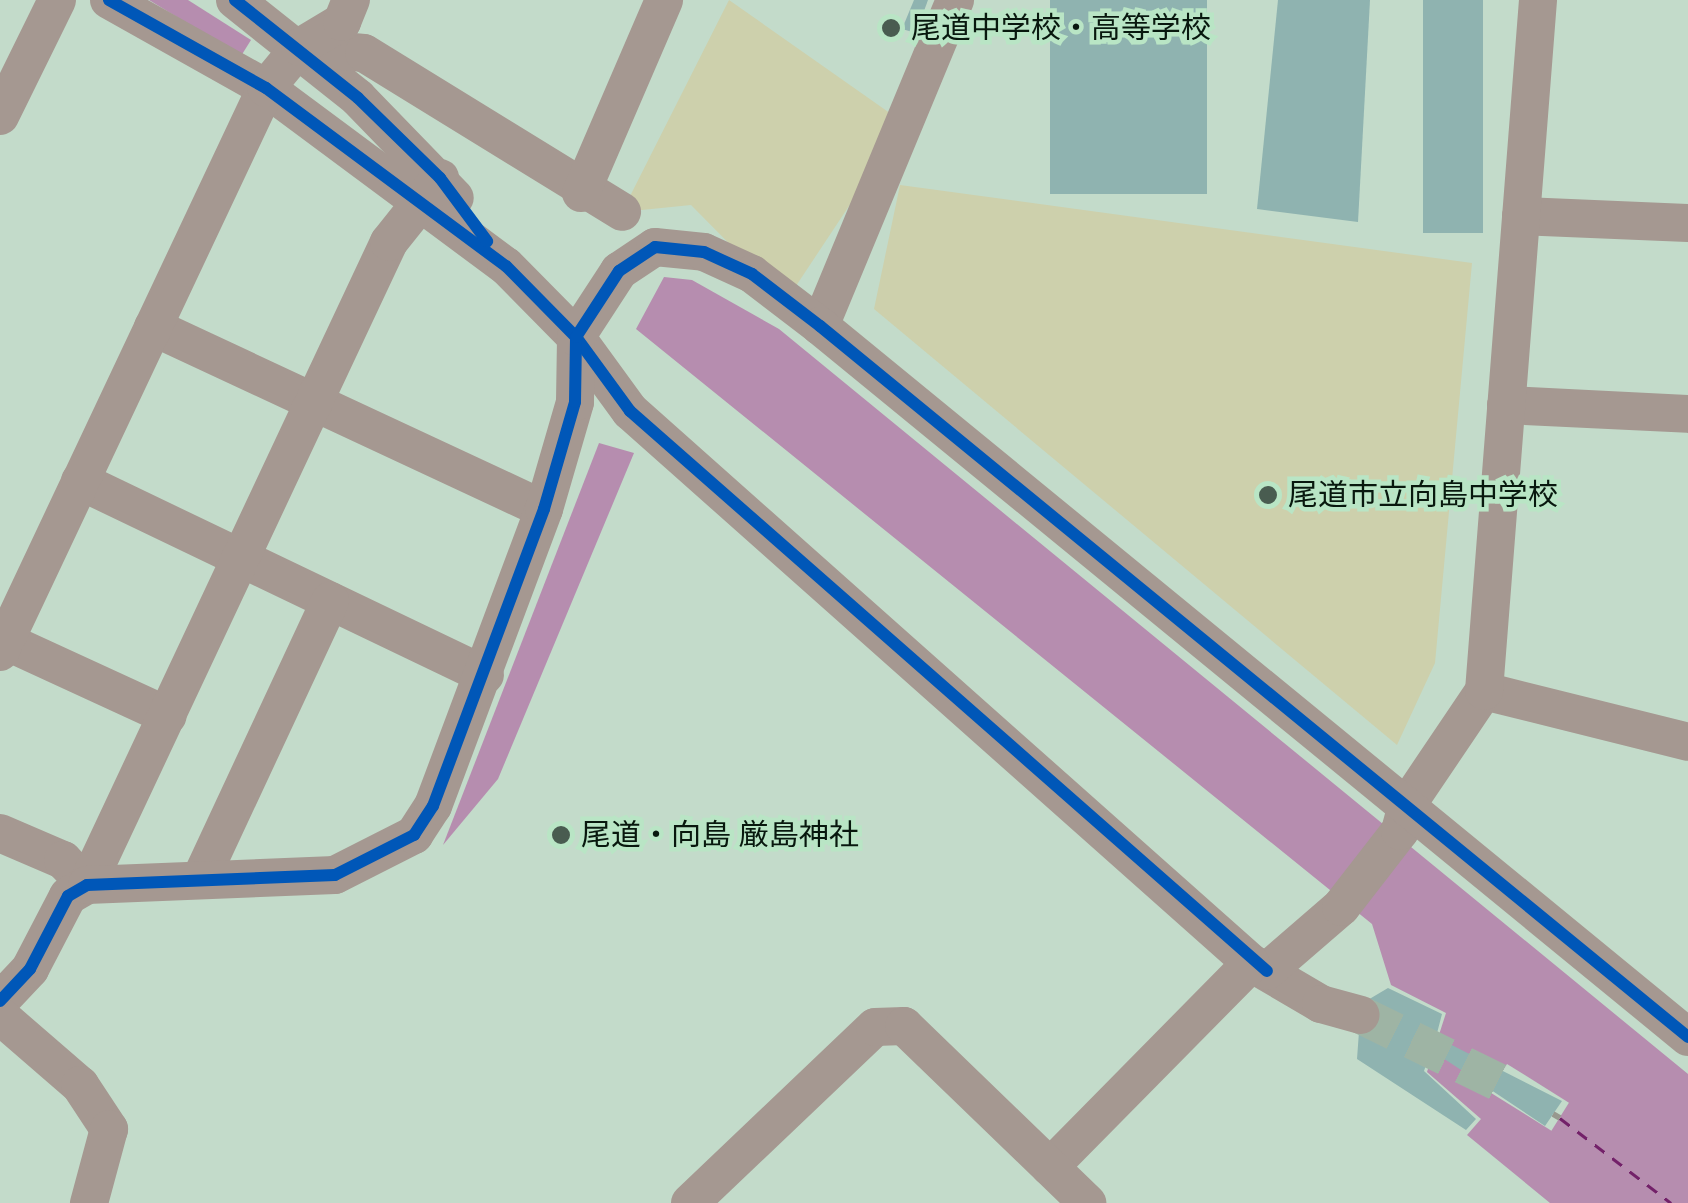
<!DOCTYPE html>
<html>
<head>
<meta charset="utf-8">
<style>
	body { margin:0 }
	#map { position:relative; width:1688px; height:1203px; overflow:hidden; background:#c3dbca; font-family:"Space Grotesk","Noto Sans JP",sans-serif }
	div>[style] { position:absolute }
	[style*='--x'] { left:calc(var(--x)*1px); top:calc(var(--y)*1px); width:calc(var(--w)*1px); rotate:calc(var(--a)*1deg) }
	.green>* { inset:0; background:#cdd0ac }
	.water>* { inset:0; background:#b68daf }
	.pier>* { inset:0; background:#c3dbca; transform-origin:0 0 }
	.ferry>* { height:2.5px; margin-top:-1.25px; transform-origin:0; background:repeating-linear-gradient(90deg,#732169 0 12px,transparent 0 22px) }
	.building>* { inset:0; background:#8fb3b0; transform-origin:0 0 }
	.minor-tunnel>* { height:38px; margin-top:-19px; transform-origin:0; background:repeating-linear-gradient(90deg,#9eb4a4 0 38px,transparent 0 57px) }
	.path>* { height:6px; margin-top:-3px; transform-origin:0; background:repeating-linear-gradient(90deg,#97988e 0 10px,transparent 0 15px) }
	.minor>* { height:38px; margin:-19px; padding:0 19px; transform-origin:19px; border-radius:19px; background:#a59891 }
	.cycleway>* { height:12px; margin:-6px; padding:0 6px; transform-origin:6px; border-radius:6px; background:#0057b8 }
	.dots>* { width:28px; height:28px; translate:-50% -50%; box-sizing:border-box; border:5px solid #b9e5c5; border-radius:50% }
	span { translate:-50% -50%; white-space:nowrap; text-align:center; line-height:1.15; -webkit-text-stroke:9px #b9e5c5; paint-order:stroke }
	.poi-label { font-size:30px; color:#08180e }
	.left { translate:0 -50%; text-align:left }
</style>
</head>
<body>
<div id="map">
	<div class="green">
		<div style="clip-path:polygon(729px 0,904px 123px,786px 301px,691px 205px,622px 212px)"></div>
		<div style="clip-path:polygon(900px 185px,1472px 263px,1435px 663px,1397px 745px,874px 309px)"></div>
	</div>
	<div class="water">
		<div style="clip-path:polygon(149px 0,188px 0,251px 40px,241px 56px)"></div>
		<div style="clip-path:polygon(664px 277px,692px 280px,779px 329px,1688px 1074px,1688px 1203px,1550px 1203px,1467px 1135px,1481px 1119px,1427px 1072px,1446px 1013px,1391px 985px,1372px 924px,636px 329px)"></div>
		<div style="clip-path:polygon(599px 443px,634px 453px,498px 779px,443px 845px)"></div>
	</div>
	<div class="pier">
		<div style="left:1507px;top:1064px;width:73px;height:33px;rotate:32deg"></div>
	</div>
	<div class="ferry">
		<div style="--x:1560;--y:1118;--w:140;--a:37.4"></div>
	</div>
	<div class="building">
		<div style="clip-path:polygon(914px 0,928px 0,916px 33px,902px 29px)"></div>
		<div style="left:1050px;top:0;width:157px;height:194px"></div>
		<div style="clip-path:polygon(1278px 0,1370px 0,1358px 222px,1257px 209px)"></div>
		<div style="left:1423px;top:0;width:60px;height:233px"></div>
		<div style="clip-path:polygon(1388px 988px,1442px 1014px,1436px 1037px,1562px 1101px,1545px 1126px,1431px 1050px,1424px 1071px,1476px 1119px,1466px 1130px,1357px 1059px,1361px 1004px)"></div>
	</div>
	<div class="minor-tunnel">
		<div style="--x:1361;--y:1015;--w:166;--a:26.1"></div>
	</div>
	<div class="path">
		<div style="--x:1553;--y:1114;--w:8;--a:30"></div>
	</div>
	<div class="minor">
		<div style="--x:109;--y:0;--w:180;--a:29.3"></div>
		<div style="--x:266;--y:88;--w:299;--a:36.6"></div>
		<div style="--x:506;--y:266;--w:100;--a:45.4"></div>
		<div style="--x:576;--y:337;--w:92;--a:53.9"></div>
		<div style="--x:630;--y:411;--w:831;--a:41.63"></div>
		<div style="--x:1251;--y:963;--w:81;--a:30.4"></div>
		<div style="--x:1321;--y:1004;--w:41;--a:15.4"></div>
		<div style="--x:235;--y:0;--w:157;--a:38.5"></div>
		<div style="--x:358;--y:98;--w:139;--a:45.9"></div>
		<div style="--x:300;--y:47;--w:64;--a:5.4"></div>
		<div style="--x:364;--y:53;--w:303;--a:31.6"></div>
		<div style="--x:0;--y:116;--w:129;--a:-63.8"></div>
		<div style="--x:581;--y:193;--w:210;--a:-66.7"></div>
		<div style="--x:1521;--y:216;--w:167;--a:2.4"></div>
		<div style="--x:820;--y:326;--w:353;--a:-67.5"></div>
		<div style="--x:153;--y:327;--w:431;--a:25"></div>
		<div style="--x:1506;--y:405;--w:182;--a:2.8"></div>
		<div style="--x:80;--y:481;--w:449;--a:25.6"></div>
		<div style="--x:5;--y:641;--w:179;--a:24.7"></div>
		<div style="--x:0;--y:652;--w:624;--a:-64.75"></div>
		<div style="--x:266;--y:88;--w:53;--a:-50.3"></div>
		<div style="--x:300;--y:47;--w:49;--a:-30.8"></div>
		<div style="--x:342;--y:22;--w:24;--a:-68"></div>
		<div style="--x:1484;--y:691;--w:210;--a:14"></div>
		<div style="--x:0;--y:833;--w:69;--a:23.2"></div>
		<div style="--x:63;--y:860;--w:35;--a:46"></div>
		<div style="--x:87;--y:885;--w:710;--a:-64.84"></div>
		<div style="--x:389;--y:242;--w:82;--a:-51.4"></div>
		<div style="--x:200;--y:880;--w:308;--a:-65"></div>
		<div style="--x:1267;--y:971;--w:98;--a:-40.9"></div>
		<div style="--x:1341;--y:907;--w:96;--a:-52.2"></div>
		<div style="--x:1400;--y:831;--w:27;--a:-75"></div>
		<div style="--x:1407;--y:805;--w:138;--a:-56"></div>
		<div style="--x:1484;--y:691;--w:693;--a:-85.53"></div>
		<div style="--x:0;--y:1001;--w:44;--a:-46.8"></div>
		<div style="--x:30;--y:969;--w:82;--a:-62.5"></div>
		<div style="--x:68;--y:896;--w:22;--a:-30"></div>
		<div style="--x:87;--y:885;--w:248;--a:-2.3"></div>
		<div style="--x:335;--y:875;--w:89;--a:-26.9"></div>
		<div style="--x:414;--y:835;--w:35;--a:-57"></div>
		<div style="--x:433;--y:806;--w:317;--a:-69.5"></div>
		<div style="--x:544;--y:509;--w:111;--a:-73.8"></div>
		<div style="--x:575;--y:402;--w:65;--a:-89.1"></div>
		<div style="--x:576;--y:337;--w:79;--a:-56.9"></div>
		<div style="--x:619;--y:271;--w:43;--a:-33.7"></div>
		<div style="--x:655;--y:247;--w:49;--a:5.8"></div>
		<div style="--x:704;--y:252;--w:53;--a:24.6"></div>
		<div style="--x:752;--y:274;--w:86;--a:37.4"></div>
		<div style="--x:820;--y:326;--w:1122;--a:39.32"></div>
		<div style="--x:0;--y:1016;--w:106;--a:40.8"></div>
		<div style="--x:80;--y:1085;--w:53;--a:56.6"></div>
		<div style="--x:109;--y:1129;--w:77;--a:105.1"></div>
		<div style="--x:1050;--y:1167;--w:286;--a:-45.4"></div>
		<div style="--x:690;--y:1203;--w:255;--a:-43.6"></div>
		<div style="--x:875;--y:1027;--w:29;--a:-2"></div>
		<div style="--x:904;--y:1026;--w:255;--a:44"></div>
	</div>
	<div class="cycleway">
		<div style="--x:109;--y:0;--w:180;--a:29.3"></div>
		<div style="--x:266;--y:88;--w:299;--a:36.6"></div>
		<div style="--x:506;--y:266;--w:100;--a:45.4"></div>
		<div style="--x:576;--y:337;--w:92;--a:53.9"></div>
		<div style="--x:630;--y:411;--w:848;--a:41.32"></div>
		<div style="--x:235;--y:0;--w:157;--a:38.5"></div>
		<div style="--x:358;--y:98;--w:115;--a:44.3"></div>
		<div style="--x:440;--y:178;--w:79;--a:53.3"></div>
		<div style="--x:0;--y:1001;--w:44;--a:-46.8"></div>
		<div style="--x:30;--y:969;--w:82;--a:-62.5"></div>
		<div style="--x:68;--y:896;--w:22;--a:-30"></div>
		<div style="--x:87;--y:885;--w:248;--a:-2.3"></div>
		<div style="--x:335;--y:875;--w:89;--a:-26.9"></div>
		<div style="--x:414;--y:835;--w:35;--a:-57"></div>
		<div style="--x:433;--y:806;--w:317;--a:-69.5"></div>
		<div style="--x:544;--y:509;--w:111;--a:-73.8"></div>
		<div style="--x:575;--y:402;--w:65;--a:-89.1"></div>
		<div style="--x:576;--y:337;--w:79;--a:-56.9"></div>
		<div style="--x:619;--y:271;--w:43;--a:-33.7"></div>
		<div style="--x:655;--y:247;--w:49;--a:5.8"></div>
		<div style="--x:704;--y:252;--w:53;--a:24.6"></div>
		<div style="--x:752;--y:274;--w:86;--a:37.4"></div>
		<div style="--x:820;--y:326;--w:1122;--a:39.32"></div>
	</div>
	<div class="dots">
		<div style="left:891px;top:28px;background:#495c50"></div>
		<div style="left:1268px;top:495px;background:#495c50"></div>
		<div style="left:561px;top:835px;background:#495c50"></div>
	</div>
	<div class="poi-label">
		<span class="left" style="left:911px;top:28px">尾道中学校・高等学校</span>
		<span class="left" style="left:1288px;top:495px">尾道市立向島中学校</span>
		<span class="left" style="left:581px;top:835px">尾道・向島 厳島神社</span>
	</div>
</div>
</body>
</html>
